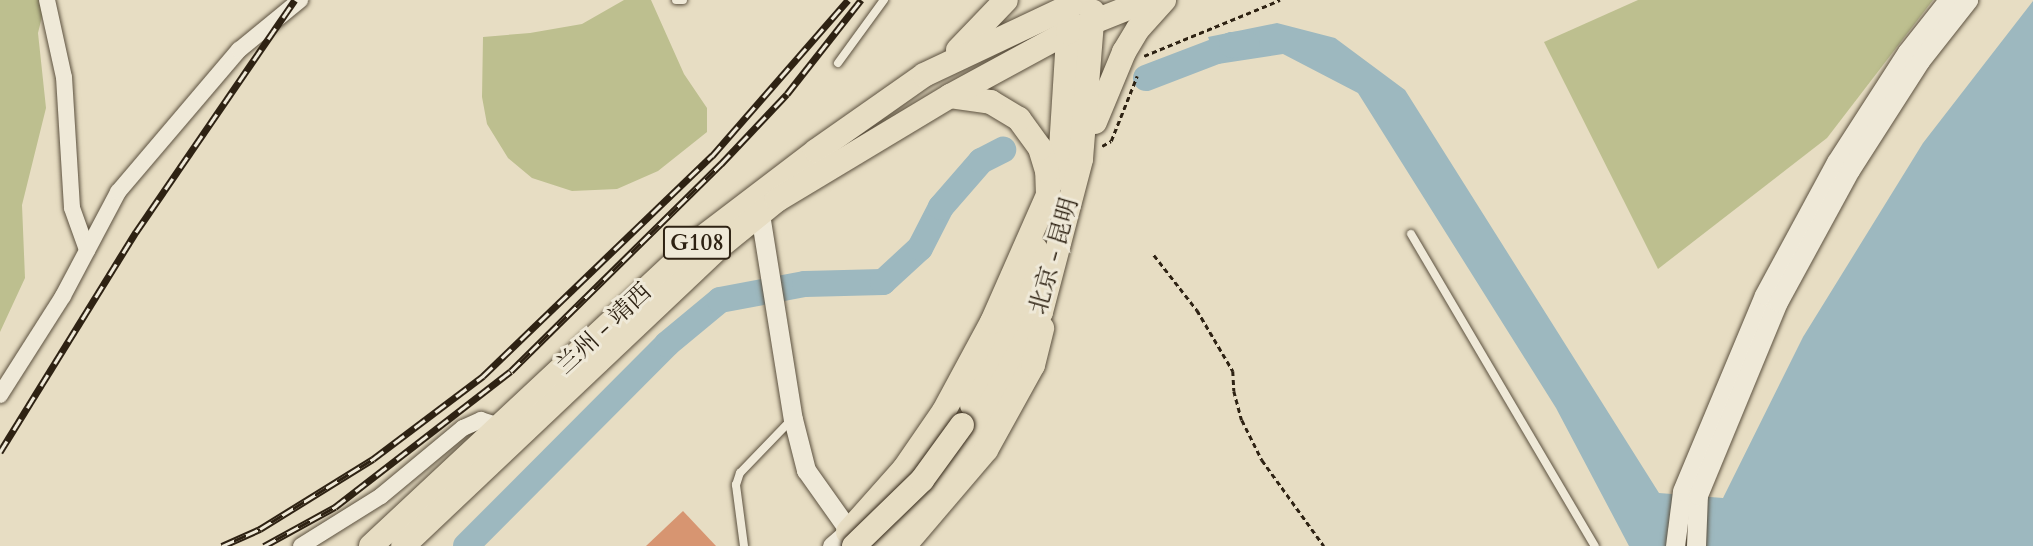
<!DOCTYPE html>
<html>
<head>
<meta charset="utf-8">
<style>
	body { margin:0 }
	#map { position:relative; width:2033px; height:546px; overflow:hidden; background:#e7ddc3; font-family:Cardo,"Noto Serif SC",serif }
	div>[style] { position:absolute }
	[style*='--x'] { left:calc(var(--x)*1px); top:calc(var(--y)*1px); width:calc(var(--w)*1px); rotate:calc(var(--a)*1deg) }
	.green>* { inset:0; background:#bdbf8f }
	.water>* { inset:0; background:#9db8bf }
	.river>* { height:26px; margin:-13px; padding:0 13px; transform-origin:13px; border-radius:13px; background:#9db8bf }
	.building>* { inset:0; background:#d79571 }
	.path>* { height:2.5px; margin-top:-1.25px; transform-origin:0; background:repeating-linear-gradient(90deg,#2e2213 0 5px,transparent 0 8.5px) }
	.roads { filter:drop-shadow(0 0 2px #5c513f) drop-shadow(0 0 2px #5c513f) }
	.service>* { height:8px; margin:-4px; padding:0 4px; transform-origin:4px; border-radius:4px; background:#efe9d8 }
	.minor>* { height:16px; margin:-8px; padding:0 8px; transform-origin:8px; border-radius:8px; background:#efe9d8 }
	.tertiary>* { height:19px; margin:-9.5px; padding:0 9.5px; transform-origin:9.5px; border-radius:9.5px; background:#efe9d8 }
	.trunk>* { height:24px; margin:-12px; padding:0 12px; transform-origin:12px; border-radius:12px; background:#e7ddc3 }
	.rail>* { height:7px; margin-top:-3.5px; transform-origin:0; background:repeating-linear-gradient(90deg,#efe9d8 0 13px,#2e2213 0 26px); box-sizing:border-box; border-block:2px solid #2e2213 }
	.bridges { filter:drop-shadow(0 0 2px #2e2213) drop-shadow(0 0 2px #2e2213) }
	.trunk-bridge>* { height:24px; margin:-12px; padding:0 12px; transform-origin:12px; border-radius:12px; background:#e7ddc3 }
	span { translate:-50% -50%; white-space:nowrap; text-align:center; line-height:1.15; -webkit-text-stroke:6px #efe9d8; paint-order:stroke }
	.shield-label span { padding:2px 5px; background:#efe9d8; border:2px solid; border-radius:5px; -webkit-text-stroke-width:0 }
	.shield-label { font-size:23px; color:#2e2213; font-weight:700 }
	.street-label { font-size:24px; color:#2e2213 }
</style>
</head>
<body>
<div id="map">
	<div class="green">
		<div style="clip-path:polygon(0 0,46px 0,38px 33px,46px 108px,22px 205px,25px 278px,0 332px)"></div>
		<div style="clip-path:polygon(624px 0,651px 0,684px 74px,707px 108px,707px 132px,658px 171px,617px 189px,572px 191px,532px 178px,508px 158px,487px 124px,482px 97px,483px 37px,530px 33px,582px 24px)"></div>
		<div style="clip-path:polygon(1638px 0,1933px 0,1827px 138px,1658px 269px,1544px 42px)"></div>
	</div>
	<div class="water">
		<div style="clip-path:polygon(2033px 1px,2033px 546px,1629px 546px,1556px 408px,1358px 93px,1283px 54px,1218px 64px,1208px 37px,1277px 23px,1335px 38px,1405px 90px,1659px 493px,1723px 498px,1803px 337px,1923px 143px)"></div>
	</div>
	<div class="river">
		<div style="--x:1146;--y:78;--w:92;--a:-21"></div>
		<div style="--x:1232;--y:45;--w:15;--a:-4"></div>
		<div style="--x:466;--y:546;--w:285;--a:-45.1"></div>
		<div style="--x:667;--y:344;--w:69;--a:-39.7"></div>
		<div style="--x:720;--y:300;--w:86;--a:-10.7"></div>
		<div style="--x:805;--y:284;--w:78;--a:-1.5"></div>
		<div style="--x:883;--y:282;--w:50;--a:-42.6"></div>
		<div style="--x:920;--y:248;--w:46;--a:-62.9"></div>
		<div style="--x:941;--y:207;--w:61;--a:-49"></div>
		<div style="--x:981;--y:161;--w:25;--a:-27"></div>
	</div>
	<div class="building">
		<div style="clip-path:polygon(683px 511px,716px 546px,646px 546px)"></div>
	</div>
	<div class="path">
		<div style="--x:1144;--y:56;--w:147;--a:-22.4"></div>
		<div style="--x:1102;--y:146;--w:10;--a:-29"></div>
		<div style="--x:1111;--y:141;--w:70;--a:-68.2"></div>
		<div style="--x:1154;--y:255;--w:70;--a:52"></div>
		<div style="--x:1197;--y:310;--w:71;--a:59.5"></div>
		<div style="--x:1233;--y:371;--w:20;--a:87"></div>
		<div style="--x:1234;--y:391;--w:30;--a:75"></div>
		<div style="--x:1242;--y:420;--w:45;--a:63.4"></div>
		<div style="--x:1262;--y:460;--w:106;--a:54.2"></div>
	</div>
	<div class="roads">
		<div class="service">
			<div style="--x:676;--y:0;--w:7;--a:0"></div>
			<div style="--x:838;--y:63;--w:78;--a:-53.9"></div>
			<div style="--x:1411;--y:234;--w:362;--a:59.5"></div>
			<div style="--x:744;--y:546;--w:62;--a:-97.5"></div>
			<div style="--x:736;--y:485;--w:13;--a:-72"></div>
			<div style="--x:740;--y:473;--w:74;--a:-46.1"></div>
		</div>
		<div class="minor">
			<div style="--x:47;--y:0;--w:79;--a:77.6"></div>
			<div style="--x:64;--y:77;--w:131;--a:86.5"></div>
			<div style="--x:72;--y:208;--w:45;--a:70.3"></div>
			<div style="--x:0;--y:395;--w:117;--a:-57.5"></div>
			<div style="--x:63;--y:296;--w:118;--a:-62.1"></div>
			<div style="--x:118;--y:192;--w:187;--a:-49.6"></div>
			<div style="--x:239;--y:50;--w:79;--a:-39.3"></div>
			<div style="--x:301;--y:546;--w:94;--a:-32"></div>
			<div style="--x:381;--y:496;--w:107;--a:-39.7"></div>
			<div style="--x:463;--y:428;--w:20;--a:-24"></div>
			<div style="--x:481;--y:420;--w:20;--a:18"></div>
		</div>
		<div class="tertiary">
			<div style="--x:760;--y:214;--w:208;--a:80.9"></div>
			<div style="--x:793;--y:419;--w:53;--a:75.7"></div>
			<div style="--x:806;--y:470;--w:88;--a:54.7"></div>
			<div style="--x:832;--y:546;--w:21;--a:-41"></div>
			<div style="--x:1675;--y:546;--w:55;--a:-82.7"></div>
			<div style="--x:1682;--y:491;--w:212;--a:-67.3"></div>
			<div style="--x:1764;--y:295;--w:151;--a:-61.6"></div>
			<div style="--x:1836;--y:162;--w:131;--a:-57.2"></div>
			<div style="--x:1907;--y:52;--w:66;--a:-51.7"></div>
			<div style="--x:1696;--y:546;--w:51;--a:-87.8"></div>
			<div style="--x:1698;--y:495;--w:209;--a:-67.5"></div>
			<div style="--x:1778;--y:302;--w:150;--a:-61.4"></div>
			<div style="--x:1850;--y:170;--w:130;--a:-57.3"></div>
			<div style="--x:1920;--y:61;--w:78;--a:-51.8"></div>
		</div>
		<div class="trunk">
			<div style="--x:958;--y:50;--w:69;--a:-46.2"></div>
			<div style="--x:1095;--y:122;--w:76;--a:-67.5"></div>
			<div style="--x:1124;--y:52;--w:27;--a:-59"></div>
			<div style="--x:1138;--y:29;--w:39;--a:-48"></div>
			<div style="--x:1051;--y:183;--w:35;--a:-74"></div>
			<div style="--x:1061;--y:149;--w:127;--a:-86.4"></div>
			<div style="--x:972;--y:405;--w:114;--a:-63"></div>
			<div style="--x:1024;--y:303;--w:55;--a:-77.5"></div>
			<div style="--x:848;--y:532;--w:84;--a:-48.4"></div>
			<div style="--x:904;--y:469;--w:70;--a:-55.4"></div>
			<div style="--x:944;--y:411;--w:101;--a:-61.7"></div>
			<div style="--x:992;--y:322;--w:139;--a:-66.2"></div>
			<div style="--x:1048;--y:195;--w:24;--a:-92"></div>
			<div style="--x:1047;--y:171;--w:24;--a:-107"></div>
			<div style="--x:1040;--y:148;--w:36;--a:-126"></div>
			<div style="--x:1019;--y:119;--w:33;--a:-149"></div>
			<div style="--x:991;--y:102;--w:41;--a:-171.7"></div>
			<div style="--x:371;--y:546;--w:447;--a:-43"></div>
			<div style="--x:698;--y:241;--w:148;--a:-37.3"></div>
			<div style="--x:816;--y:151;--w:132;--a:-35.1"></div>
			<div style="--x:924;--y:75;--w:176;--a:-25.3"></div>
			<div style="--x:403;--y:546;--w:435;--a:-43.4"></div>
			<div style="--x:719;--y:247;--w:75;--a:-39"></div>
			<div style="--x:777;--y:200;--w:202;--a:-31"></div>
			<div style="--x:950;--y:96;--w:134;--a:-28.5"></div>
			<div style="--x:1068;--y:32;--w:86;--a:-21.8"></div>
			<div style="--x:878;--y:546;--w:83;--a:-45.5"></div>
			<div style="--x:936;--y:487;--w:65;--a:-54.4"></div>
			<div style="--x:974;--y:434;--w:139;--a:-61.2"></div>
			<div style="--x:1041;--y:312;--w:158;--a:-75.3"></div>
			<div style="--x:1081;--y:159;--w:148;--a:-85.4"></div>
			<div style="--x:904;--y:546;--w:126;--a:-49.5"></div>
			<div style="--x:986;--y:450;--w:97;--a:-61.1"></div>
			<div style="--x:1033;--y:365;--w:38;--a:-76"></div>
		</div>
	</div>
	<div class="rail">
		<div style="--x:0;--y:452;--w:259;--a:-58.3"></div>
		<div style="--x:136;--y:232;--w:281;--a:-55.6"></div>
		<div style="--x:222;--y:546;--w:42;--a:-24.1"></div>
		<div style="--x:260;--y:529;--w:133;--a:-31.8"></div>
		<div style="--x:373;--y:459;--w:138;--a:-37"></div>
		<div style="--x:483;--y:376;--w:318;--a:-43.9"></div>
		<div style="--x:712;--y:156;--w:207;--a:-48.9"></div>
		<div style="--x:264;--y:546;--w:81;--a:-28.8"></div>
		<div style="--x:335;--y:507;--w:222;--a:-37.7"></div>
		<div style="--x:511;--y:371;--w:295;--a:-44.6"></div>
		<div style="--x:721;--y:164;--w:96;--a:-46.7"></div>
		<div style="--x:787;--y:94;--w:120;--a:-51.8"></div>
	</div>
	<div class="bridges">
		<div class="trunk-bridge">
			<div style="--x:854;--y:546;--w:95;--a:-44.1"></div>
			<div style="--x:922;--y:480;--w:68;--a:-54"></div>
		</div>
	</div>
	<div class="shield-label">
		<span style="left:697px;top:243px">G108</span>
	</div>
	<div class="street-label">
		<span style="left:1054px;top:256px;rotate:-74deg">北京 - 昆明</span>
		<span style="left:604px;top:329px;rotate:-43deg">兰州 - 靖西</span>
	</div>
</div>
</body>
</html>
